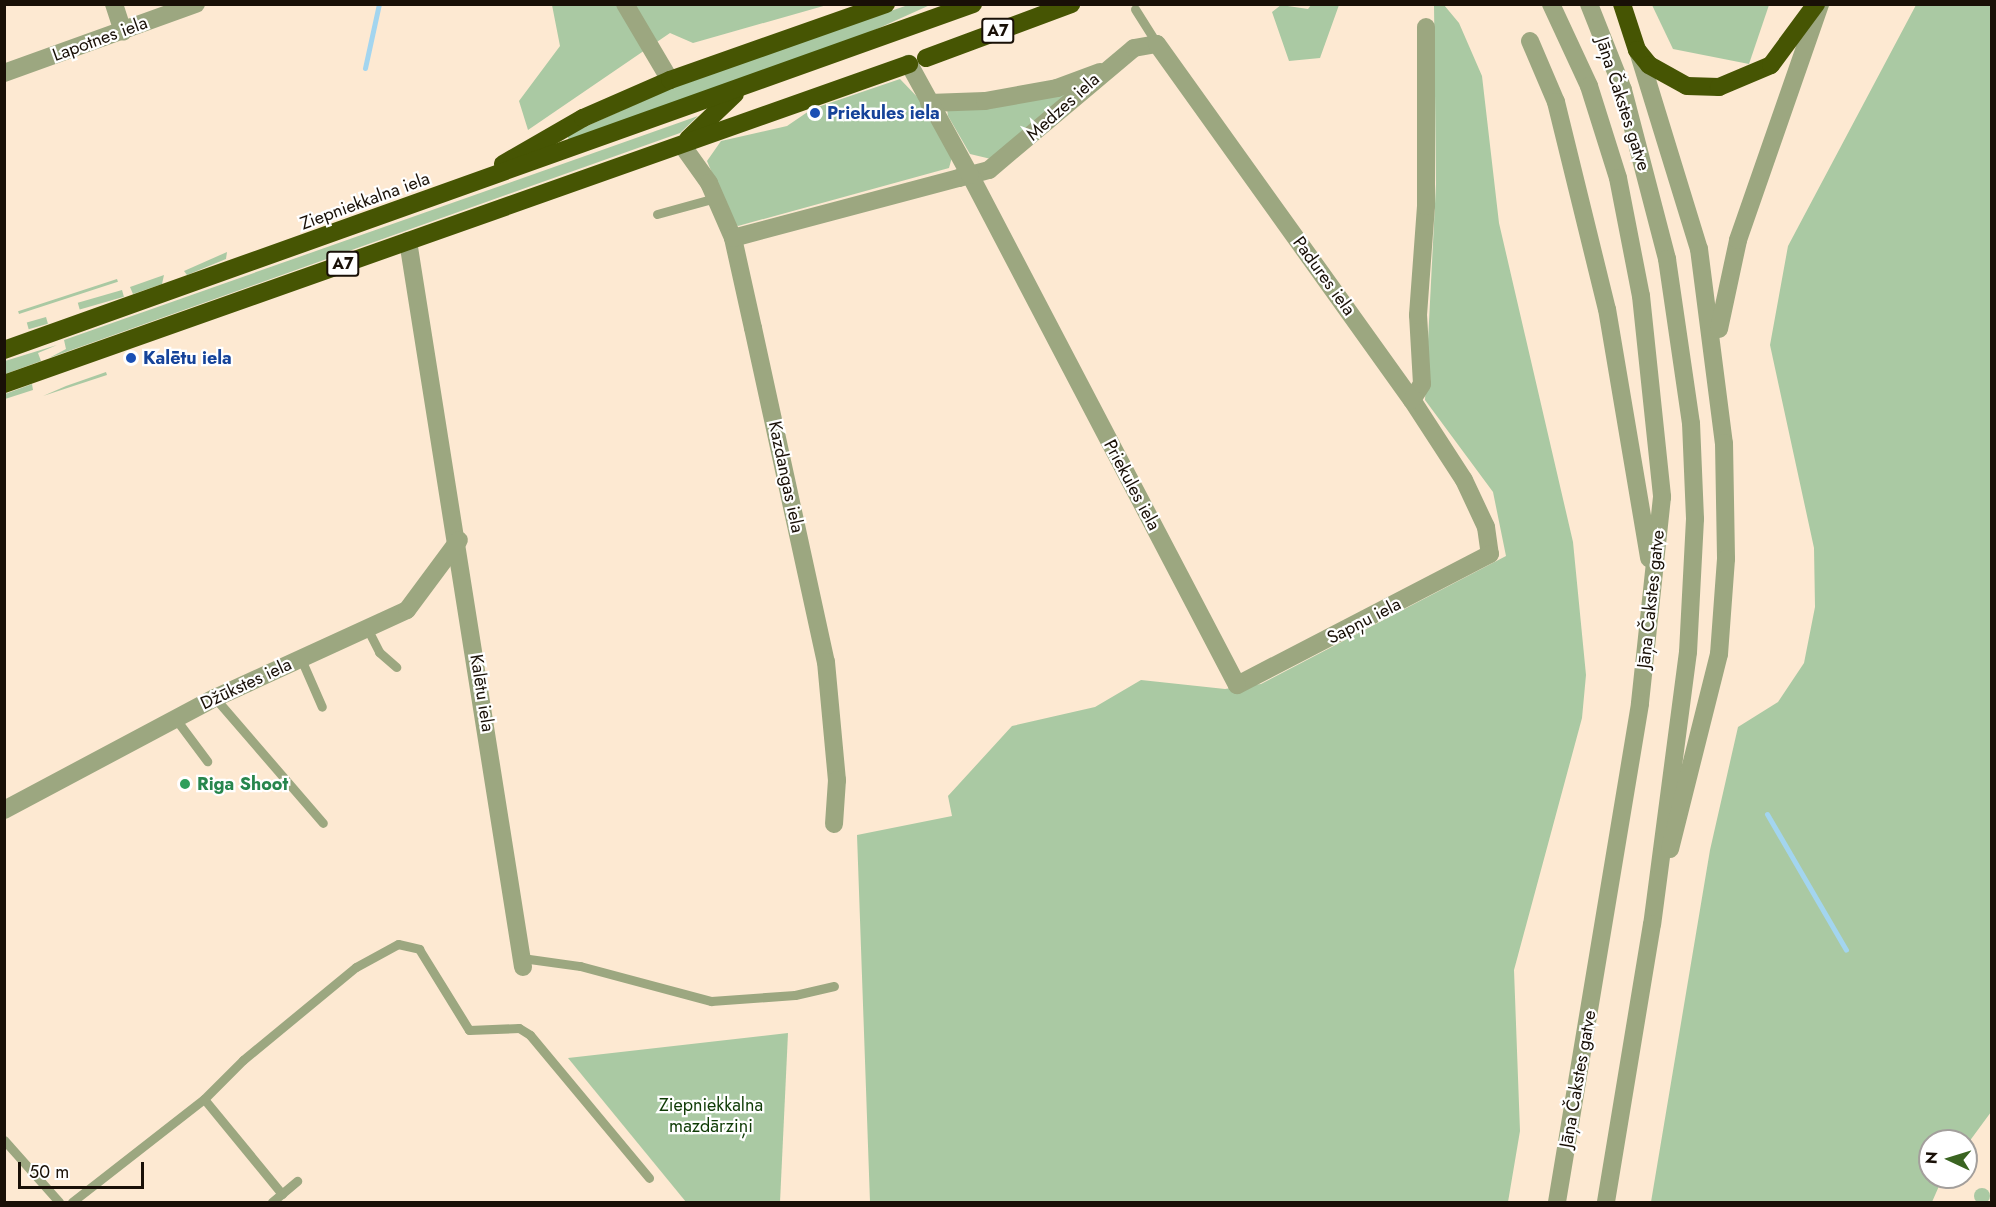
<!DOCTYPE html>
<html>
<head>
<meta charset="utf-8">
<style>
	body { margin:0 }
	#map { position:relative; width:1996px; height:1207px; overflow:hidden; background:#fde9d2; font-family:Jost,sans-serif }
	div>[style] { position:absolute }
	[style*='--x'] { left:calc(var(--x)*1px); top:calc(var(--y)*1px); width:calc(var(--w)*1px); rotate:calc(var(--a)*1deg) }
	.green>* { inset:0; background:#aac9a3; transform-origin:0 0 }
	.round { border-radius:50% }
	.stream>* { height:5px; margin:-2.5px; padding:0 2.5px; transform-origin:2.5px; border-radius:2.5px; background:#a3d5ef }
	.lane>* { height:9px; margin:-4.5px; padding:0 4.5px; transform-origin:4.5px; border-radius:4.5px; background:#9ca780 }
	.street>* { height:18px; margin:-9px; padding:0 9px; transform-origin:9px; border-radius:9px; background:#9ca780 }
	.highway>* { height:18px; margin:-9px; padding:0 9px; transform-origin:9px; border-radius:9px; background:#465503 }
	.dots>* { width:16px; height:16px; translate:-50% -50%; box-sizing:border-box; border:3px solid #fff; border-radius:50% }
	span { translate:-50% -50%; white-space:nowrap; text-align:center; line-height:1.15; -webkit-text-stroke:4.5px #fff; paint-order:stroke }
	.shield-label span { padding:2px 4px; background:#fff; border:2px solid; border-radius:4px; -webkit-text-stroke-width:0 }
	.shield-label { font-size:16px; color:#191007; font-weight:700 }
	.street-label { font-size:18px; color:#191007 }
	.transit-label { font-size:18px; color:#164399; font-weight:700 }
	.left { translate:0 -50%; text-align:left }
	.leisure-label { font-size:18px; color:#27864d; font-weight:700 }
	.park-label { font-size:18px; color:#0f3b05 }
	.frame { position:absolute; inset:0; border:6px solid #191007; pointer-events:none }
	.north { position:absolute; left:1918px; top:1129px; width:60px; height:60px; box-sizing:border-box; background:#fff; border:2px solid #a39f9c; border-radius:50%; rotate:274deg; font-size:16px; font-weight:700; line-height:24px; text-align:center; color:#191007 }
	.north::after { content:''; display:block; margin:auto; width:21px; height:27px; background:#3a6421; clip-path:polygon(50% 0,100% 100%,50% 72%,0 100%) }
	.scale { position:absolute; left:18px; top:1162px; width:126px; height:27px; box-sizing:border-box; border:3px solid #191007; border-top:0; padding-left:8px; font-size:18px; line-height:21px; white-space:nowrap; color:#191007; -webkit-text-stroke:4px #fff; paint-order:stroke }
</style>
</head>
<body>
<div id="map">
	<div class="green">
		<div style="clip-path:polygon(552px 5px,827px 5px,693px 43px,670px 33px,528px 130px,519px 101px,560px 46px)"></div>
		<div style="clip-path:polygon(908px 5px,930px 5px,859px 37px,569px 140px,567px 135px,683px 83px)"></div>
		<div style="clip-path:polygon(1281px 5px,1308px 9px,1311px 5px,1339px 5px,1320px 58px,1289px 61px,1272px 12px)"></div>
		<div style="clip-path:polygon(1434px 5px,1444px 5px,1459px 23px,1482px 76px,1499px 223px,1573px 542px,1586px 675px,1582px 718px,1514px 970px,1520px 1131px,1508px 1202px,870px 1202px,857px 835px,952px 816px,948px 796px,1012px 726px,1095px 707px,1141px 680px,1225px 689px,1261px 684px,1506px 556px,1493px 492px,1425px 400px,1436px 184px)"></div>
		<div style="clip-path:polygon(1652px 5px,1769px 5px,1749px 64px,1673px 49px)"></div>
		<div style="clip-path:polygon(1916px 5px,1991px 5px,1991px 1112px,1966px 1146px,1966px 1141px,1930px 1141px,1930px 1177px,1943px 1177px,1932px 1202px,1651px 1202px,1710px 850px,1738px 727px,1778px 702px,1804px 663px,1815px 607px,1814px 548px,1770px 345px,1788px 246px)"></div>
		<div style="clip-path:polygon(900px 79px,924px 104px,952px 157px,949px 168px,738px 226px,733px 223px,707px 161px,721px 141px,787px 126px,812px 109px)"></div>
		<div style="clip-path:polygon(1078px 88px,991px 159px,970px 154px,948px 116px,947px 109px)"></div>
		<div style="clip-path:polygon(698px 116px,680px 133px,49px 358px,66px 349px,64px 340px)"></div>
		<div style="clip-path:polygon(227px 252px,226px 259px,187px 275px,184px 271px)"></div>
		<div style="clip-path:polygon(164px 275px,162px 284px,133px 294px,130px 287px)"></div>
		<div style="left:117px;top:279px;width:3px;height:104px;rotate:72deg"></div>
		<div style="left:122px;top:290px;width:7px;height:46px;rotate:74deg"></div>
		<div style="left:46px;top:317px;width:7px;height:20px;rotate:74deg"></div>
		<div style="clip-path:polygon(57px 345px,38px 353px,41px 361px,5px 374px,5px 361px)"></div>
		<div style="clip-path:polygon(106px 372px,107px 375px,43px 396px,66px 386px)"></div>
		<div style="clip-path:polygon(32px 384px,33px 390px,5px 399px,5px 394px)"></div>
		<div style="clip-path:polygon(788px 1033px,780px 1202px,686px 1202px,568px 1058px)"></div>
		<div class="round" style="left:1974px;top:1188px;width:16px;height:16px"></div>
	</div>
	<div class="stream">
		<div style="--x:365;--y:68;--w:66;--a:-77.7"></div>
		<div style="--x:1767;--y:814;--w:157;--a:59.8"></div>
	</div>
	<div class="lane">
		<div style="--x:1135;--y:9;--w:41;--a:57.8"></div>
		<div style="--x:657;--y:214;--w:60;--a:-15.4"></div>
		<div style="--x:367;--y:628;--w:27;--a:63"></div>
		<div style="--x:379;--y:652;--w:23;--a:41"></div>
		<div style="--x:301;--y:659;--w:52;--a:66.4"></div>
		<div style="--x:215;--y:698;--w:165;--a:49.2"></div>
		<div style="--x:175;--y:718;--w:54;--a:53.3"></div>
		<div style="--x:522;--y:958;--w:59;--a:7.9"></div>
		<div style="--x:580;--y:966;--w:136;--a:15"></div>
		<div style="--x:711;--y:1001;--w:84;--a:-4.1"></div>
		<div style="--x:795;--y:995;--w:40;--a:-13"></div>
		<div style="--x:204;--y:1099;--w:123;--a:50.6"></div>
		<div style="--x:4;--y:1140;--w:83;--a:48.4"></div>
		<div style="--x:72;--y:1202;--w:167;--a:-38"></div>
		<div style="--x:204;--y:1099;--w:55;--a:-45"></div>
		<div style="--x:243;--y:1060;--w:146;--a:-39.5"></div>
		<div style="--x:356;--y:967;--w:48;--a:-28.7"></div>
		<div style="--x:398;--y:944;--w:22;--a:13"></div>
		<div style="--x:419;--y:949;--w:95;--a:58.3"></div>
		<div style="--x:469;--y:1030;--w:50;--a:-2.3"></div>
		<div style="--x:519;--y:1028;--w:13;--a:32"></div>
		<div style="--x:530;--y:1035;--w:186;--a:50.2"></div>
		<div style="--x:272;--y:1202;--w:33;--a:-40"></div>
	</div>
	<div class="street">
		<div style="--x:114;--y:4;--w:29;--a:72"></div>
		<div style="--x:625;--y:4;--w:88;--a:59.4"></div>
		<div style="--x:1551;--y:4;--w:90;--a:65.1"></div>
		<div style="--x:1589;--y:86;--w:96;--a:72.5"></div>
		<div style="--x:1618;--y:178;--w:120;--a:79"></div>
		<div style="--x:1641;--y:296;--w:202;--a:84"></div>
		<div style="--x:1662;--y:497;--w:208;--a:96.1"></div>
		<div style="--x:1640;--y:704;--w:505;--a:99.46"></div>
		<div style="--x:1589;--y:4;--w:92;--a:68.4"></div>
		<div style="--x:1623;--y:90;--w:175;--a:75.4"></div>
		<div style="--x:1667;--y:259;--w:166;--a:81.7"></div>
		<div style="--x:1691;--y:423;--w:96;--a:87.6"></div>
		<div style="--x:1695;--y:519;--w:133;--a:93"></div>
		<div style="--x:1688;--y:652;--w:274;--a:97.5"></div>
		<div style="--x:1652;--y:924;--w:282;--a:99.4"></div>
		<div style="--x:1530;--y:41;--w:66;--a:66.9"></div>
		<div style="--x:1556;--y:102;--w:213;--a:76.2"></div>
		<div style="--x:1607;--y:309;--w:253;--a:80.4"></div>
		<div style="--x:1638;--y:51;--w:207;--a:72.9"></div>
		<div style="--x:1699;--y:249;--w:196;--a:82.7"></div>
		<div style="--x:1724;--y:443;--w:116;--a:89"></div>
		<div style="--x:1726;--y:559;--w:95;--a:94.2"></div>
		<div style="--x:1719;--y:654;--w:201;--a:104.1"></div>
		<div style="--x:4;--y:73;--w:204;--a:-19.8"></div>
		<div style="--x:929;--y:103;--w:56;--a:-2"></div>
		<div style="--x:985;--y:101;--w:73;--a:-10.2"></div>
		<div style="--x:1057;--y:88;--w:46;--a:-20.4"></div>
		<div style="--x:682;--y:145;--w:47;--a:54.6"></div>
		<div style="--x:709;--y:183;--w:60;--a:66.4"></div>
		<div style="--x:733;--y:238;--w:92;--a:77.5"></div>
		<div style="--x:753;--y:328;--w:342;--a:77.7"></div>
		<div style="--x:826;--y:662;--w:119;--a:84.7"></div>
		<div style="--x:837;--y:780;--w:44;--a:93.9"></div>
		<div style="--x:733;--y:238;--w:234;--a:-14.9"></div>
		<div style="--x:959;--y:178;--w:11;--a:-15"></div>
		<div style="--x:970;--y:175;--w:20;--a:-15"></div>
		<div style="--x:989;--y:170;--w:189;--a:-40.1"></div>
		<div style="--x:1134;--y:48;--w:23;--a:-10"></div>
		<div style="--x:1157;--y:44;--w:438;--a:54.4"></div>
		<div style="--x:1412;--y:400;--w:95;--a:57"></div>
		<div style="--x:1464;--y:480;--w:52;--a:64.9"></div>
		<div style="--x:1486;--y:527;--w:27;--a:82"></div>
		<div style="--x:1490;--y:554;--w:285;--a:152.6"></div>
		<div style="--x:1237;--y:685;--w:576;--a:-117.63"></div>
		<div style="--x:970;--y:175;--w:127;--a:-118.8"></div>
		<div style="--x:408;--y:241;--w:735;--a:81"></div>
		<div style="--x:1719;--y:329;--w:91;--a:-77.9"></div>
		<div style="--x:1738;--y:240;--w:250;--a:-70.8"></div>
		<div style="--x:1412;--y:400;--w:19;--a:-58"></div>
		<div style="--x:1422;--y:384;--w:69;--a:-93.3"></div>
		<div style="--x:1418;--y:315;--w:109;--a:-85.8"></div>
		<div style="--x:1426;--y:206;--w:179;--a:-90"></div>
		<div style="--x:4;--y:810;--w:239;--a:-28"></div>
		<div style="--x:215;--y:698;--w:211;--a:-24.6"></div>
		<div style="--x:407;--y:610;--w:87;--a:-53.4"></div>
	</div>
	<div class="highway">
		<div style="--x:1622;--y:4;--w:48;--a:71.9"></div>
		<div style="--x:1637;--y:50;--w:19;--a:51"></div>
		<div style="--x:1649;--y:65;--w:43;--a:28.9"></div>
		<div style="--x:1687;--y:86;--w:32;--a:2"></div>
		<div style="--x:1719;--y:87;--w:56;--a:-22.9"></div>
		<div style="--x:1771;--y:65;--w:76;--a:-53.6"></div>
		<div style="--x:926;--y:58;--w:155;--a:-20.4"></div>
		<div style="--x:688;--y:139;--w:65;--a:-43.8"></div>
		<div style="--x:503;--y:164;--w:92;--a:-29.9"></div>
		<div style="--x:583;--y:118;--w:95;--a:-23.6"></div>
		<div style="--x:670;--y:80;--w:229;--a:-19.4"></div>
		<div style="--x:4;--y:350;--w:1029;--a:-19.65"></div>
		<div style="--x:4;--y:384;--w:960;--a:-19.47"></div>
	</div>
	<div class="dots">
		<div style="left:815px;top:113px;background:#1a4fb4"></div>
		<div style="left:131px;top:358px;background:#1a4fb4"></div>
		<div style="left:185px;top:784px;background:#2e9e5b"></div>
	</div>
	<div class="shield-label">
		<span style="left:998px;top:31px">A7</span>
		<span style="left:343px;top:264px">A7</span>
	</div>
	<div class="street-label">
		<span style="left:100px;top:39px;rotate:-20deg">Lapotnes iela</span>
		<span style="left:1623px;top:104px;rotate:72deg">Jāņa Čakstes gatve</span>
		<span style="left:1063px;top:107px;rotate:-42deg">Medzes iela</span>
		<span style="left:365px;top:201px;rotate:-20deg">Ziepniekkalna iela</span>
		<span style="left:1324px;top:276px;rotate:54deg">Padures iela</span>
		<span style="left:786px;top:477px;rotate:78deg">Kazdangas iela</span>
		<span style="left:1132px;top:485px;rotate:62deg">Priekules iela</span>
		<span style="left:1651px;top:599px;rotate:-84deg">Jāņa Čakstes gatve</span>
		<span style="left:1364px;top:621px;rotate:-27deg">Sapņu iela</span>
		<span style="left:246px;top:684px;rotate:-25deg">Džūkstes iela</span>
		<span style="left:482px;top:693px;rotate:81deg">Kalētu iela</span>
		<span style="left:1578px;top:1079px;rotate:-80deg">Jāņa Čakstes gatve</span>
	</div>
	<div class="transit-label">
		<span class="left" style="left:827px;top:113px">Priekules iela</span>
		<span class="left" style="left:143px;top:358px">Kalētu iela</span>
	</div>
	<div class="leisure-label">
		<span class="left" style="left:197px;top:784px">Riga Shoot</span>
	</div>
	<div class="park-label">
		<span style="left:711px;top:1116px">Ziepniekkalna<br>mazdārziņi</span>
	</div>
	<div class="frame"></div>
	<div class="north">N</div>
	<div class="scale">50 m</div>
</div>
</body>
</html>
